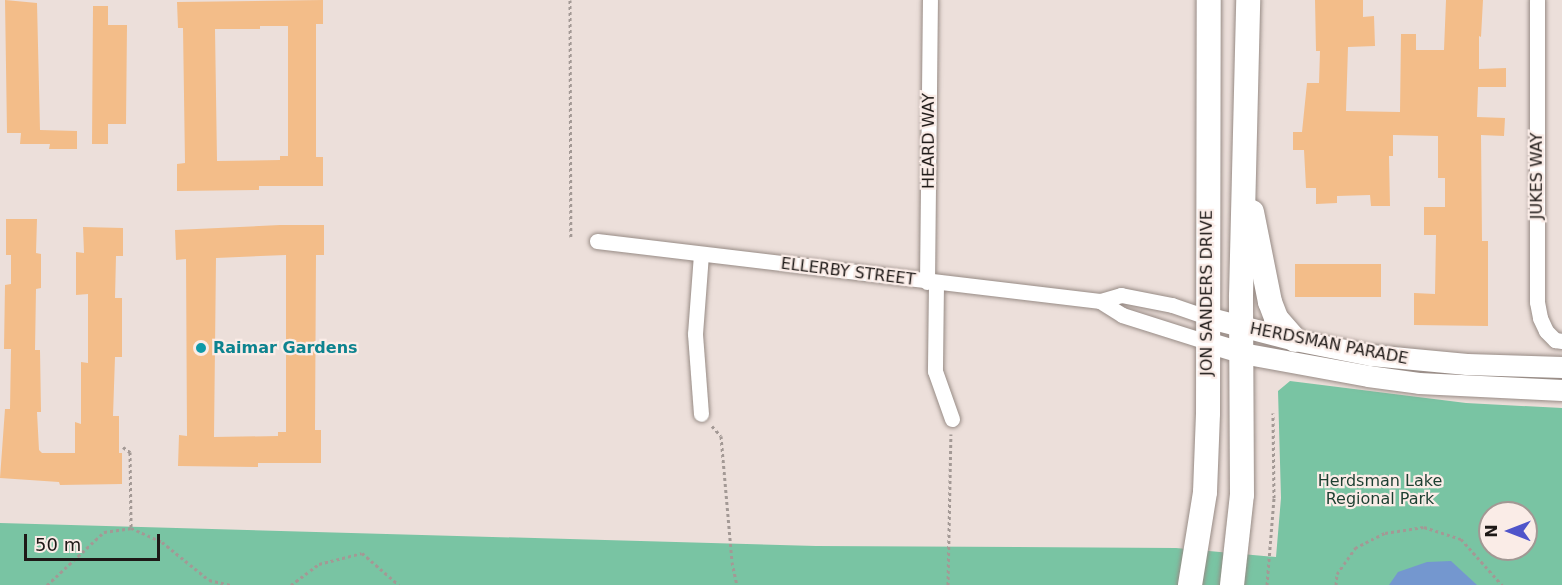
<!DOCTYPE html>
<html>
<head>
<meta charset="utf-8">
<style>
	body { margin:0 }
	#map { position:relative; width:1562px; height:585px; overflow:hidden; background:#ecdfda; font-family:"DejaVu Sans",sans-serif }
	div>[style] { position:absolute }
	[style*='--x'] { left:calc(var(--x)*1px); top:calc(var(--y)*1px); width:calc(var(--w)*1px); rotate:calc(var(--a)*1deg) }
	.green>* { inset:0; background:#79c4a3 }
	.water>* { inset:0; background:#7497cf }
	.building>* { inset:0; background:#f3bd89; transform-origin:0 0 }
	.path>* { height:3px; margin-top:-1.5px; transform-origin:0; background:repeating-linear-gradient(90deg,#a39995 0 3px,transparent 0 6px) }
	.roads { filter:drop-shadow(0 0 2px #978b85) drop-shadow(0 0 2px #978b85) }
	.minor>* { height:15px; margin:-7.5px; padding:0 7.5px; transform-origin:7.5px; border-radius:7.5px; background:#fff }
	.secondary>* { height:21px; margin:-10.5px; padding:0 10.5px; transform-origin:10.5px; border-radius:10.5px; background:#fff }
	.primary>* { height:24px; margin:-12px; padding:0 12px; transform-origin:12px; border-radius:12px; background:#fff }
	.dots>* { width:16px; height:16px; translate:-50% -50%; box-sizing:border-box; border:3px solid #faece7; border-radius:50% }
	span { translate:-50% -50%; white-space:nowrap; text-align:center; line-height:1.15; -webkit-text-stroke:4.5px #faece7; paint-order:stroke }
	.street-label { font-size:16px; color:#1e1917 }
	.culture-label { font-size:16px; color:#0d838f; font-weight:700 }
	.left { translate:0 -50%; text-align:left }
	.park-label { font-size:16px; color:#1c3f31 }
	.north { position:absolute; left:1478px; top:501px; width:60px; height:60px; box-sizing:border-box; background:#faece7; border:2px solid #a29894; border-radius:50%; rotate:270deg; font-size:16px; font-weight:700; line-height:24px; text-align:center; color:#1e1917 }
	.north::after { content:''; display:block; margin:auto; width:21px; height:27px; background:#4f54ca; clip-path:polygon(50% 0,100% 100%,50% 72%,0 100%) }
	.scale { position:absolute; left:24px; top:534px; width:136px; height:27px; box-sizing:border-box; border:3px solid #1e1917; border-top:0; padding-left:8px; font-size:18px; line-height:21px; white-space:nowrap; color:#1e1917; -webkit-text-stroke:4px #faece7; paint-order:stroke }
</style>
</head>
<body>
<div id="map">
	<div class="green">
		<div style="clip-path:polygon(evenodd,1290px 381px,1466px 403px,1562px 408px,1562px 585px,0 585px,0 523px,816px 546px,1176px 548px,1276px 557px,1281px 498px,1278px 391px,1290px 381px,1490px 513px,1526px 513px,1526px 549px,1490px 549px,1490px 513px)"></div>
	</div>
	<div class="water">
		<div style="clip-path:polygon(1451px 561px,1477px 585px,1389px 585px,1398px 572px,1427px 562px)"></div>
	</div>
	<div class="building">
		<div style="clip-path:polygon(5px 0,37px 3px,40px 130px,77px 131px,77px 149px,49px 149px,50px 144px,20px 144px,21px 133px,7px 133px)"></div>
		<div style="clip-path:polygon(evenodd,323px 0,323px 24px,316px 24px,316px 157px,323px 157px,323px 186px,259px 186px,259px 190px,177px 191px,177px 164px,185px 163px,183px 28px,178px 28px,177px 2px,323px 0,260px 26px,288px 26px,288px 156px,280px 156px,280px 160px,217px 161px,215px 29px,260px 29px,260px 26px)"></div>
		<div style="clip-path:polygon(1315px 0,1363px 0,1363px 17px,1374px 16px,1375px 46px,1348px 47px,1346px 111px,1400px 112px,1401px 34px,1416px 34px,1416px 50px,1444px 50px,1446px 0,1483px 0,1481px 37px,1479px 36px,1479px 69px,1506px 68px,1506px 87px,1478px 87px,1477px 117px,1505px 118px,1504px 136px,1481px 135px,1482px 241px,1488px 241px,1488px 326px,1414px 325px,1414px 293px,1435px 294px,1436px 235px,1424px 235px,1424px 207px,1445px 207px,1445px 178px,1438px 178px,1438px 136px,1393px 135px,1393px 156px,1389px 156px,1390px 206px,1371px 206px,1370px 195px,1337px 196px,1337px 203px,1316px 204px,1316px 188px,1306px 188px,1304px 150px,1293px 150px,1293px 132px,1302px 132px,1307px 83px,1319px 83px,1320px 51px,1316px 51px)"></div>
		<div style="clip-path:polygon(93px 6px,108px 6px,108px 25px,127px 25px,126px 124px,108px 124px,108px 144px,92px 144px)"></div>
		<div style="clip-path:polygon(6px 219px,37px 219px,36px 253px,41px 254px,41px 288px,36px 289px,35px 350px,40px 350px,41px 412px,37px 412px,39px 450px,42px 453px,75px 453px,75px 422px,81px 424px,81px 362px,88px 363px,88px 294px,76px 295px,76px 252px,84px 253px,83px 227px,123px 228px,123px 256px,116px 256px,115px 298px,122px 298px,122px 357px,115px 357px,113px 416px,119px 416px,119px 453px,122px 453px,122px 484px,60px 485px,59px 482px,0 478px,5px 409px,10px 409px,11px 349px,4px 349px,5px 285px,11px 284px,11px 255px,6px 255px)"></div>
		<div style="clip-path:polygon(evenodd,280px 225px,324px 225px,324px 255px,316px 255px,315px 430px,321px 430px,321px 463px,258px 463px,258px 467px,178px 466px,179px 435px,187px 436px,186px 259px,176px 260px,175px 230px,280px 225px,286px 255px,286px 432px,278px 432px,278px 436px,214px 437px,216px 258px,286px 255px)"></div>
		<div style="left:1295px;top:264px;width:86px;height:33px"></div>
	</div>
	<div class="path">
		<div style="--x:570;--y:0;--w:237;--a:89.8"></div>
		<div style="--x:712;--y:426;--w:13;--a:48"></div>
		<div style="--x:721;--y:436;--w:126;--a:85"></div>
		<div style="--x:732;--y:562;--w:24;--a:78"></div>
		<div style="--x:123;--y:447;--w:9;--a:36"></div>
		<div style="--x:130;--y:452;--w:76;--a:89.2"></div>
		<div style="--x:47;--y:585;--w:78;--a:-42.9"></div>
		<div style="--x:104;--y:532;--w:27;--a:-8"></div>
		<div style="--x:131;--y:528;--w:34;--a:24"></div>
		<div style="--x:162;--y:542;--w:60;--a:39"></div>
		<div style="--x:209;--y:580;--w:23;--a:13"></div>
		<div style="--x:291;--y:585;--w:35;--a:-37"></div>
		<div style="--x:319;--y:564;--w:44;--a:-14.3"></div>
		<div style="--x:362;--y:553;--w:49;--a:40.9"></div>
		<div style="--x:948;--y:585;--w:151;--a:-88.9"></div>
		<div style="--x:1267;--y:585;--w:87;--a:-85.4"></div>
		<div style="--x:1274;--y:498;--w:85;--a:-90.7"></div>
		<div style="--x:1336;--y:585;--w:11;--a:-85"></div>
		<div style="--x:1337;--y:574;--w:32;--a:-55"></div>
		<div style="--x:1355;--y:548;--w:34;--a:-27"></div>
		<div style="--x:1385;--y:533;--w:39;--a:-9"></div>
		<div style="--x:1424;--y:527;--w:39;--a:18"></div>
		<div style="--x:1461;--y:539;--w:62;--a:48.3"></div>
	</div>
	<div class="roads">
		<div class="minor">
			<div style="--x:1537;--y:0;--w:302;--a:90"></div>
			<div style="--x:1537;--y:302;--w:16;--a:79"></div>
			<div style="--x:1540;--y:318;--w:14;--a:65"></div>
			<div style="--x:1546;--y:331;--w:13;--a:45"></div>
			<div style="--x:1555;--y:340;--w:7;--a:8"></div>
			<div style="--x:597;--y:241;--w:507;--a:6.8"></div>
			<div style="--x:1100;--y:301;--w:22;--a:-16"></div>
			<div style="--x:1121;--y:295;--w:52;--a:11.1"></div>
			<div style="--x:1172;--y:305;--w:36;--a:19"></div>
			<div style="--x:701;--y:254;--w:80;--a:94.3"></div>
			<div style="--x:695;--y:334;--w:80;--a:85.7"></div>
			<div style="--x:927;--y:282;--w:282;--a:-89.4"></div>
			<div style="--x:936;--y:284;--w:87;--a:90.7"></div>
			<div style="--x:935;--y:371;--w:51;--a:70.5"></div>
			<div style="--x:1100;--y:301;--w:26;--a:32"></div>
			<div style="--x:1122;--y:315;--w:89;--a:17.6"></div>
		</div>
		<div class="secondary">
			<div style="--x:1206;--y:317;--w:92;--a:14.5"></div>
			<div style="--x:1295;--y:340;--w:77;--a:11.2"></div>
			<div style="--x:1371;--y:355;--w:96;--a:5.4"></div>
			<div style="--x:1467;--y:364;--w:95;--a:1.8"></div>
			<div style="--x:1207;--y:342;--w:37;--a:17"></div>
			<div style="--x:1242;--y:353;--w:128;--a:10.3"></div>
			<div style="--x:1368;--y:376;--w:51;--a:7.8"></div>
			<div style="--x:1419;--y:383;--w:143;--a:2.8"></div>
		</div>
		<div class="primary">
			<div style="--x:1252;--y:212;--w:92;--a:78.7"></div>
			<div style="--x:1270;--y:302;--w:17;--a:69"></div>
			<div style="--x:1276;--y:318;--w:29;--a:49"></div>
			<div style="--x:1190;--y:585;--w:94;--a:-80.8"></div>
			<div style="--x:1205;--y:492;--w:79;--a:-87.8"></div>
			<div style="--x:1208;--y:413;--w:413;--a:-89.9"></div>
			<div style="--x:1232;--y:585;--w:91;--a:-83.7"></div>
			<div style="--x:1242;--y:495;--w:199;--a:-90.3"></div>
			<div style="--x:1241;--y:296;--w:296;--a:-88.6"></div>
		</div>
	</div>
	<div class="dots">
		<div style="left:201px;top:348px;background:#0f9aa8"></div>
	</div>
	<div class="street-label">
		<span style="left:929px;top:141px;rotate:-90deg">HEARD WAY</span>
		<span style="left:1537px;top:176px;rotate:-90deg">JUKES WAY</span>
		<span style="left:848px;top:272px;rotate:7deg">ELLERBY STREET</span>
		<span style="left:1207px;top:293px;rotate:-90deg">JON SANDERS DRIVE</span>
		<span style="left:1329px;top:344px;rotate:11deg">HERDSMAN PARADE</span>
	</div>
	<div class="culture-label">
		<span class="left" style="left:213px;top:348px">Raimar Gardens</span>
	</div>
	<div class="park-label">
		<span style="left:1380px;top:490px">Herdsman Lake<br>Regional Park</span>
	</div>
	<div class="north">N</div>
	<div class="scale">50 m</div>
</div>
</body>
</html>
